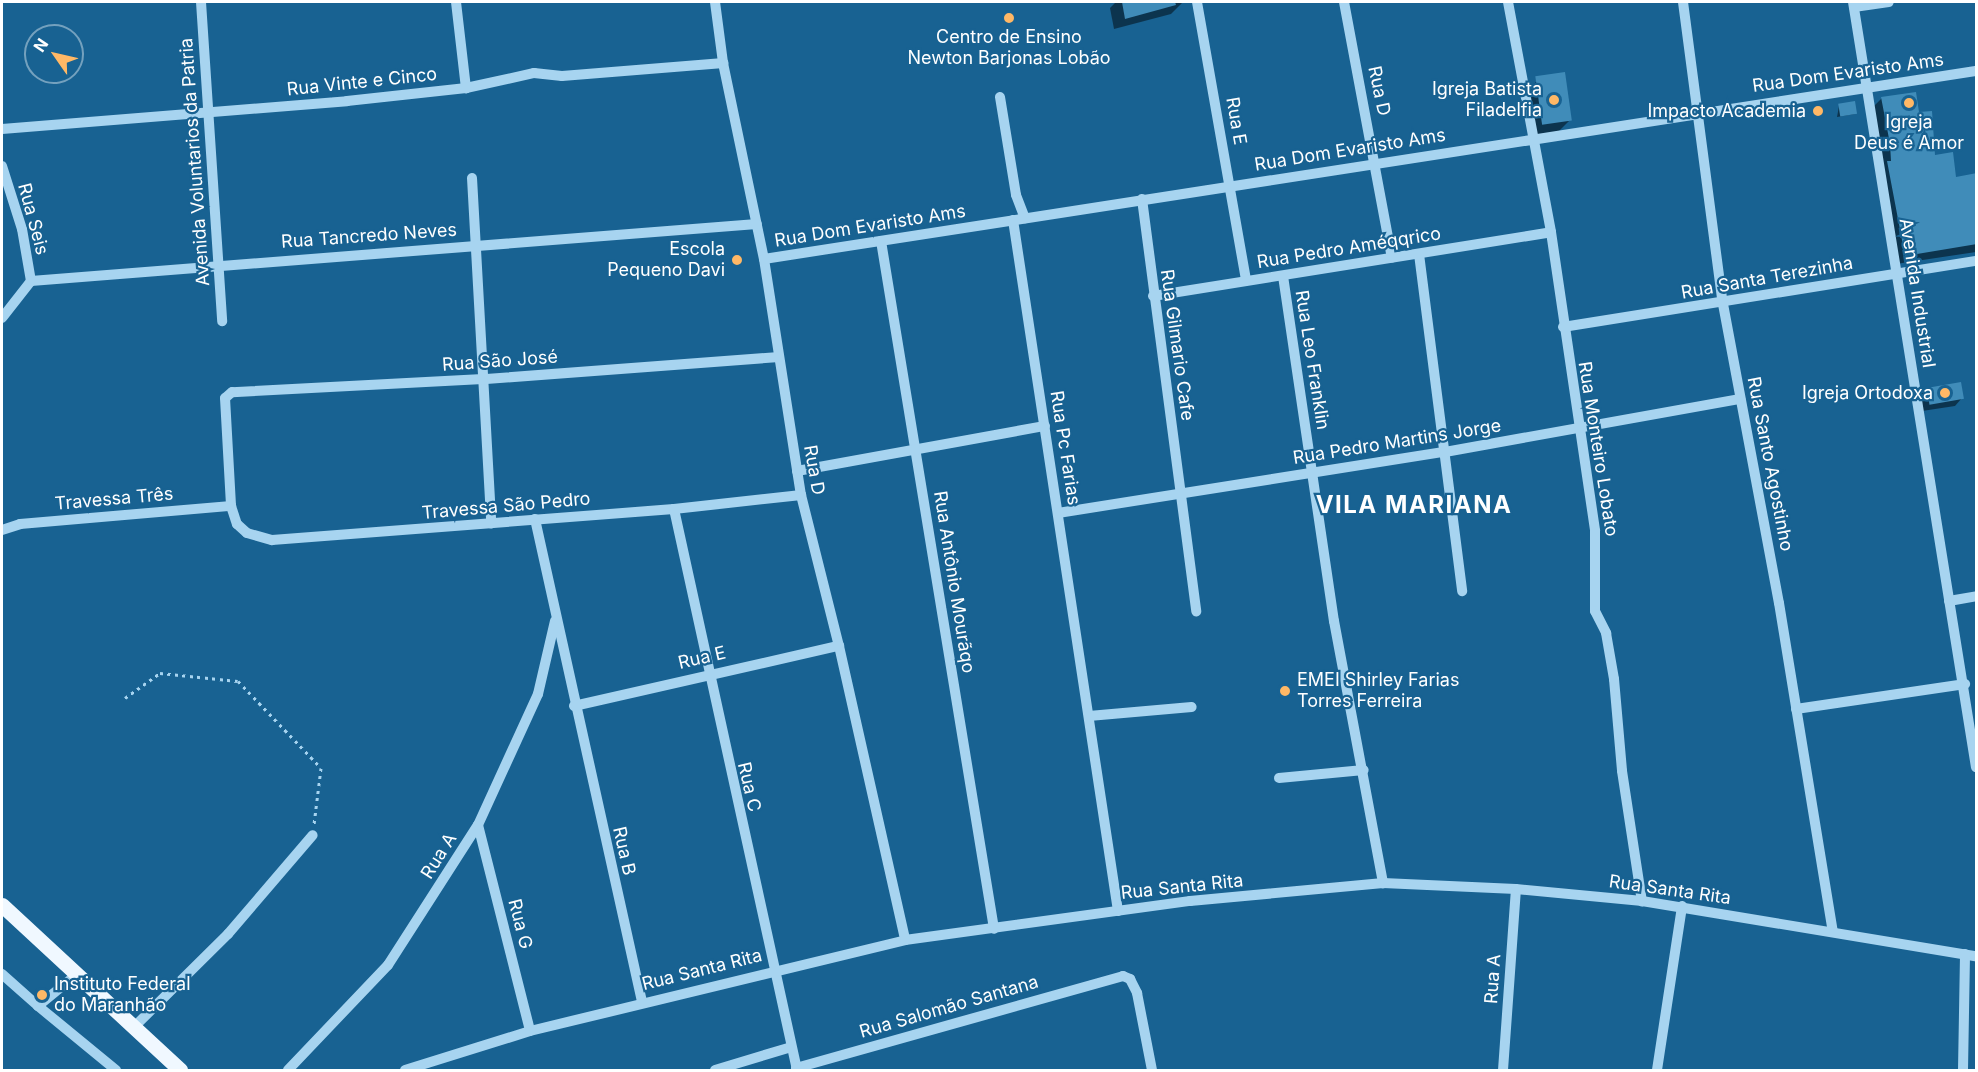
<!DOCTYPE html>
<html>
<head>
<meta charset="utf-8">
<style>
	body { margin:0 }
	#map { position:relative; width:1978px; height:1072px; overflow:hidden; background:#186292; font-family:Inter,sans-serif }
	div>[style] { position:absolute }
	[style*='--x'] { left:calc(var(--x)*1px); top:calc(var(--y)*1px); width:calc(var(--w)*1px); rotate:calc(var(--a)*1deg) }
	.shadow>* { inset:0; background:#0007 }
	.building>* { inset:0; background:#408cb9; transform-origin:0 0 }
	.path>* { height:3px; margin-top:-1.5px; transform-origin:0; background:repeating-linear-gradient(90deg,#a7d4f0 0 3px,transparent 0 7.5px) }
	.minor>* { height:10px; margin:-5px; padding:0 5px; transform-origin:5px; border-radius:5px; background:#a7d4f0 }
	.major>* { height:15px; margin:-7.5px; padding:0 7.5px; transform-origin:7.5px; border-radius:7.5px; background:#f0f8ff }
	.dots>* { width:16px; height:16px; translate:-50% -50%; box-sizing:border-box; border:3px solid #186292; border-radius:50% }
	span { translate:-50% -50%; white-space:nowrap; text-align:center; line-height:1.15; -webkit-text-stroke:4.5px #186292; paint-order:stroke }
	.poi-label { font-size:18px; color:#fff }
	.right { translate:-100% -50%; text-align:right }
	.left { translate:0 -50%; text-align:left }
	.street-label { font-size:18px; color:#fff }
	.district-label { font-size:24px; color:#fff; font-weight:700; letter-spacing:1.5px }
	.frame { position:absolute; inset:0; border:3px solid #fff; pointer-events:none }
	.north { position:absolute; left:24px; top:24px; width:60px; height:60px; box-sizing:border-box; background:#186292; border:2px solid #74a1be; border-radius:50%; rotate:304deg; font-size:16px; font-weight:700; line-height:24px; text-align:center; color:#fff }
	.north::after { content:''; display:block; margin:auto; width:21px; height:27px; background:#ffb866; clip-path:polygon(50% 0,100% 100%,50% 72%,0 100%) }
</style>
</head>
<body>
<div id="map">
	<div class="shadow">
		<div style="clip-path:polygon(1116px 2px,1182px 2px,1182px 3px,1171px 14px,1114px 29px,1110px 8px)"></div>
		<div style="clip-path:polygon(1537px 81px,1570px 120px,1559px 131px,1531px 138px,1526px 92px)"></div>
		<div style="clip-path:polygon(1882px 98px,1918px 114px,1934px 156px,1955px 179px,1976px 179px,1976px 252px,1896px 264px,1873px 107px)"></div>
		<div style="clip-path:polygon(1839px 106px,1855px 114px,1837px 117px)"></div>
		<div style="clip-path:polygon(1927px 388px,1962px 398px,1955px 406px,1922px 411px,1920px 395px)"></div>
	</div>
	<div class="building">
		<div style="clip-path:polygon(1122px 2px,1175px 2px,1176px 5px,1125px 19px)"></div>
		<div style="left:1565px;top:72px;width:49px;height:30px;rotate:82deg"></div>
		<div style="clip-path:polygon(1916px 92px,1919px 112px,1932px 111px,1935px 155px,1953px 152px,1956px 177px,1977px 173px,1977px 244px,1905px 256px,1887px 161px,1891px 161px,1890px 144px,1881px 97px)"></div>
		<div style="left:1855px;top:101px;width:13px;height:17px;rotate:81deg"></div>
		<div style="left:1961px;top:382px;width:17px;height:35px;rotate:80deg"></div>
	</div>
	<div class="path">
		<div style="--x:125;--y:698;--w:43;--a:-35.5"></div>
		<div style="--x:160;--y:673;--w:78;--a:5.9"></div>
		<div style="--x:238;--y:681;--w:120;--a:46.3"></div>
		<div style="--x:321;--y:768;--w:56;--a:97.1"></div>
	</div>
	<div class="minor">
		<div style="--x:201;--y:2;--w:320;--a:86.2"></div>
		<div style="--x:456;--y:2;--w:87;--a:83.4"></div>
		<div style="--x:715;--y:2;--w:62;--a:82.5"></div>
		<div style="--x:723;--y:63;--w:200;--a:78.2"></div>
		<div style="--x:764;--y:259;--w:239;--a:81.1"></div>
		<div style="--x:801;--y:495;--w:156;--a:75.9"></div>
		<div style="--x:839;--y:646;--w:301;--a:77.3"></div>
		<div style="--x:1197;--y:2;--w:283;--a:80"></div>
		<div style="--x:1344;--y:2;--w:260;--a:79.4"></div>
		<div style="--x:1508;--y:2;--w:234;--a:79.4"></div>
		<div style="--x:1551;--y:232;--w:302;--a:81.6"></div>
		<div style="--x:1595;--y:531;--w:80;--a:90"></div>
		<div style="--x:1595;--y:611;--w:25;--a:63"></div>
		<div style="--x:1606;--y:633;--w:47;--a:80.1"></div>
		<div style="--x:1614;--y:679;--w:92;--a:85"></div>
		<div style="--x:1622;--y:771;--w:132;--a:81.3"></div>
		<div style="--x:1683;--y:2;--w:305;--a:82.5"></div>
		<div style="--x:1723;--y:304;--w:304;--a:79.4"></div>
		<div style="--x:1779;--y:603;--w:332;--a:80.7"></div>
		<div style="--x:1853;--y:2;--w:775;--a:80.87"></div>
		<div style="--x:1854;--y:7;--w:35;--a:-8"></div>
		<div style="--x:1000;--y:97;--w:99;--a:80.7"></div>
		<div style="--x:1016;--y:195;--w:25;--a:69"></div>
		<div style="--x:2;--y:129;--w:346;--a:-4.6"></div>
		<div style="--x:347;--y:101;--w:120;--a:-6.2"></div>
		<div style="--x:466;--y:88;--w:70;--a:-12.4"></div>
		<div style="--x:534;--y:73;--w:28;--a:6"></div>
		<div style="--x:562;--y:76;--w:162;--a:-4.6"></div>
		<div style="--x:2;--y:166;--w:66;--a:72.4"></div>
		<div style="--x:22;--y:229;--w:53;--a:80.2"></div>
		<div style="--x:472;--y:178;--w:346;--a:86.8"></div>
		<div style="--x:1142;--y:199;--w:416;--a:82.5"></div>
		<div style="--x:1013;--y:220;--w:699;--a:81.36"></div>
		<div style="--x:881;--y:241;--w:697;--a:80.67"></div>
		<div style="--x:1419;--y:254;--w:340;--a:82.7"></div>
		<div style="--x:764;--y:259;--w:1226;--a:-8.82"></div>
		<div style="--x:1283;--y:276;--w:349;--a:81.6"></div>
		<div style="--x:1334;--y:621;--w:267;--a:79.4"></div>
		<div style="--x:1153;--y:296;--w:403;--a:-9.1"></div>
		<div style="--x:2;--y:318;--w:47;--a:-51.9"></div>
		<div style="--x:31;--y:281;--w:728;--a:-4.49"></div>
		<div style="--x:1563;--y:327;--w:418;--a:-9.1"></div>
		<div style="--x:779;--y:357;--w:297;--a:175.7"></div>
		<div style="--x:483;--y:379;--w:251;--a:177"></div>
		<div style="--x:232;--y:392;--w:9;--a:139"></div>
		<div style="--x:225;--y:398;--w:108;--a:86.8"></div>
		<div style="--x:231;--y:506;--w:19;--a:72"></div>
		<div style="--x:237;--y:524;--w:13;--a:42"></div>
		<div style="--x:247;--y:533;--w:26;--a:16"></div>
		<div style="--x:272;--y:540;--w:403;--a:-4.4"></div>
		<div style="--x:674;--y:509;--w:128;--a:-6.3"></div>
		<div style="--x:797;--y:471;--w:252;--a:-10.3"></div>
		<div style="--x:674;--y:509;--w:574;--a:77.63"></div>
		<div style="--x:1058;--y:513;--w:392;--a:-9"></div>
		<div style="--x:1445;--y:452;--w:300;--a:-10.2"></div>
		<div style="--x:535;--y:519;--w:495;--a:77.5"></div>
		<div style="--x:2;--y:530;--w:19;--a:-18"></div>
		<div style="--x:20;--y:524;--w:212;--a:-4.9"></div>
		<div style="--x:1949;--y:601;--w:27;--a:-10"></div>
		<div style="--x:574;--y:706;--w:272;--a:-12.8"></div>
		<div style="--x:1796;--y:709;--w:171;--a:-8.4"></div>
		<div style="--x:1089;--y:716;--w:103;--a:-5"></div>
		<div style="--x:1279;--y:778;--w:85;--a:-5.4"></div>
		<div style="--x:478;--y:825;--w:212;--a:75.8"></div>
		<div style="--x:2;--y:974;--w:48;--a:41.6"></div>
		<div style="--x:76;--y:975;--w:49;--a:140.8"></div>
		<div style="--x:38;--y:1006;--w:101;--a:39.4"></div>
		<div style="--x:133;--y:1028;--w:134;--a:-44.7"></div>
		<div style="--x:228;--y:934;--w:130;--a:-49.4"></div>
		<div style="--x:796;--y:1068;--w:340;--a:-15.7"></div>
		<div style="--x:1123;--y:976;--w:8;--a:23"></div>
		<div style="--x:1130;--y:979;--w:16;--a:63"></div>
		<div style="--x:1137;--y:993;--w:78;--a:79"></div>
		<div style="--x:288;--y:1070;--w:145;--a:-46.4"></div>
		<div style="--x:388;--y:965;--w:166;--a:-57.3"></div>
		<div style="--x:478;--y:825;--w:144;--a:-65.4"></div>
		<div style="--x:538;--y:694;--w:75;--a:-76.9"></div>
		<div style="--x:405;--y:1070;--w:131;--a:-17.3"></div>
		<div style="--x:530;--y:1031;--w:386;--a:-13.6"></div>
		<div style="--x:905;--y:940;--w:288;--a:-7.8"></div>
		<div style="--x:1190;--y:901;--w:194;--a:-5.3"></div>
		<div style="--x:1383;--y:883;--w:133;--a:2.6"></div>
		<div style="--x:1516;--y:889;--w:127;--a:5.4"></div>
		<div style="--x:1642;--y:901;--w:338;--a:9.4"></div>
		<div style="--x:715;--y:1070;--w:79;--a:-16.8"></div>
		<div style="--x:1503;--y:1070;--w:181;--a:-85.9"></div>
		<div style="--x:1657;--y:1070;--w:166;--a:-81.3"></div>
		<div style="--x:1963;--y:1070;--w:116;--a:-89"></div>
	</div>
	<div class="major">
		<div style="--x:2;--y:905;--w:243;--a:42.8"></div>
	</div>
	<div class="dots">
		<div style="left:1009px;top:18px;background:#ffb866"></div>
		<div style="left:1554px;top:100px;background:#ffb866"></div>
		<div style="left:1909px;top:103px;background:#ffb866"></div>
		<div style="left:1818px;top:111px;background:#ffb866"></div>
		<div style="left:737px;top:260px;background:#ffb866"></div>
		<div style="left:1945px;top:393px;background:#ffb866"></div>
		<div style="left:1285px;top:691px;background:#ffb866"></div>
		<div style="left:42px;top:995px;background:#ffb866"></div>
	</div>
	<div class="poi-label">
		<span style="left:1009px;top:48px">Centro de Ensino<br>Newton Barjonas Lobão</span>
		<span class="right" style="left:1542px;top:100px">Igreja Batista<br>Filadelfia</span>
		<span class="right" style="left:1806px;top:111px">Impacto Academia</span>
		<span style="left:1909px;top:133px">Igreja<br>Deus é Amor</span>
		<span class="right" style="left:725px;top:260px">Escola<br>Pequeno Davi</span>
		<span class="right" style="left:1933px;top:393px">Igreja Ortodoxa</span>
		<span class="left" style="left:1297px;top:691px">EMEI Shirley Farias<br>Torres Ferreira</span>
		<span class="left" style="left:54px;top:995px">Instituto Federal<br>do Maranhão</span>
	</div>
	<div class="street-label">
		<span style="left:1848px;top:73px;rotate:-8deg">Rua Dom Evaristo Ams</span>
		<span style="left:362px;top:82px;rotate:-6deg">Rua Vinte e Cinco</span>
		<span style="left:1379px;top:91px;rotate:78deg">Rua D</span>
		<span style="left:1236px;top:121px;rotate:80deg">Rua E</span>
		<span style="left:1350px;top:150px;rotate:-9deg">Rua Dom Evaristo Ams</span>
		<span style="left:195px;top:162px;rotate:-94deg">Avenida Voluntarios da Patria</span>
		<span style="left:33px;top:219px;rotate:75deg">Rua Seis</span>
		<span style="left:870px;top:226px;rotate:-9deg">Rua Dom Evaristo Ams</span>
		<span style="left:369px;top:236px;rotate:-4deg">Rua Tancredo Neves</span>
		<span style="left:1349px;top:248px;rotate:-9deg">Rua Pedro Améqqrico</span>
		<span style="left:1767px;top:278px;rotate:-10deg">Rua Santa Terezinha</span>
		<span style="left:1917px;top:293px;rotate:81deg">Avenida Industrial</span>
		<span style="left:1177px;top:345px;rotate:82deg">Rua Gilmario Cafe</span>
		<span style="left:1312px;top:360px;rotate:81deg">Rua Leo Franklin</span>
		<span style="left:500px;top:361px;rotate:-4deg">Rua São José</span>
		<span style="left:1397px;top:442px;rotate:-9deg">Rua Pedro Martins Jorge</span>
		<span style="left:1065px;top:448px;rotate:81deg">Rua Pc Farias</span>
		<span style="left:1598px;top:449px;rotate:81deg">Rua Monteiro Lobato</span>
		<span style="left:1770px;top:464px;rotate:79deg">Rua Santo Agostinho</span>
		<span style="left:814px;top:470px;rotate:80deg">Rua D</span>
		<span style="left:114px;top:499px;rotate:-5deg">Travessa Três</span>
		<span style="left:506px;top:506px;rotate:-5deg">Travessa São Pedro</span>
		<span style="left:954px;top:582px;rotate:81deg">Rua Antônio Mourãqo</span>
		<span style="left:702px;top:658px;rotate:-13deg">Rua E</span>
		<span style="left:749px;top:787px;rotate:77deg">Rua C</span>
		<span style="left:624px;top:851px;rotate:77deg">Rua B</span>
		<span style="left:439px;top:856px;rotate:-58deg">Rua A</span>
		<span style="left:1182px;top:887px;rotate:-6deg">Rua Santa Rita</span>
		<span style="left:1670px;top:890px;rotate:8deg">Rua Santa Rita</span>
		<span style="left:520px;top:924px;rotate:76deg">Rua G</span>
		<span style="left:702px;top:970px;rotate:-14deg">Rua Santa Rita</span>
		<span style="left:1493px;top:979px;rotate:-86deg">Rua A</span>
		<span style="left:949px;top:1007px;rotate:-16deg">Rua Salomão Santana</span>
	</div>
	<div class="district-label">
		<span style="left:1414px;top:505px">VILA MARIANA</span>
	</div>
	<div class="frame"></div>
	<div class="north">N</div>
</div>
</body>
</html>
